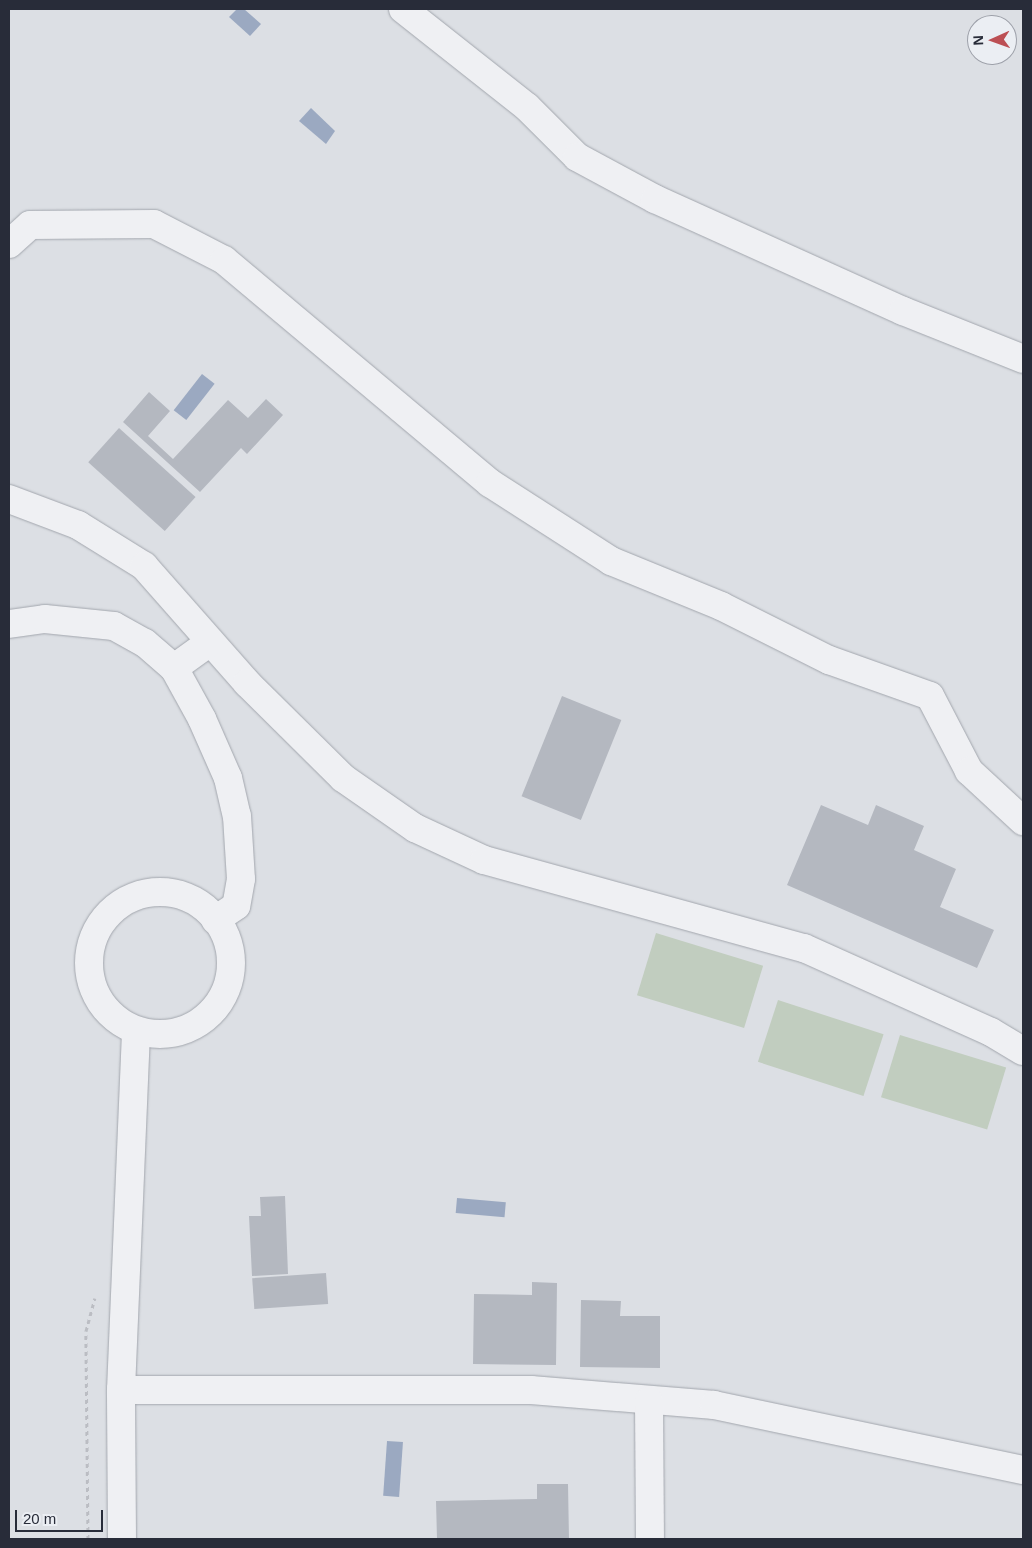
<!DOCTYPE html>
<html>
<head>
<meta charset="utf-8">
<style>
	body { margin:0 }
	#map { position:relative; width:1032px; height:1548px; overflow:hidden; background:#dcdfe4; font-family:Helvetica,sans-serif }
	div>[style] { position:absolute }
	[style*='--x'] { left:calc(var(--x)*1px); top:calc(var(--y)*1px); width:calc(var(--w)*1px); rotate:calc(var(--a)*1deg) }
	.green>* { inset:0; background:#c1cdbf; transform-origin:0 0 }
	.water>* { inset:0; background:#9ba9c1; transform-origin:0 0 }
	.building>* { inset:0; background:#b4b8c0; transform-origin:0 0 }
	.path>* { height:3px; margin-top:-1.5px; transform-origin:0; background:repeating-linear-gradient(90deg,#bbbdc3 0 4px,transparent 0 8px) }
	.roads { filter:drop-shadow(0 0 1px #a2a6ad) drop-shadow(0 0 1px #a2a6ad) }
	.minor>* { height:28px; margin:-14px; padding:0 14px; transform-origin:14px; border-radius:14px; background:#eff0f3 }
	.minor>.ring { margin:-14px; padding:0; box-sizing:content-box; background:none; border:28px solid #eff0f3; border-radius:50% }
	span { translate:-50% -50%; white-space:nowrap; text-align:center; line-height:1.15; -webkit-text-stroke:4px #ebeef3; paint-order:stroke }
	.frame { position:absolute; inset:0; border:10px solid #282c39; pointer-events:none }
	.north { position:absolute; left:967px; top:15px; width:50px; height:50px; box-sizing:border-box; background:#ebeef3; border:1px solid #9da0a9; border-radius:50%; rotate:268deg; font-size:14px; font-weight:700; line-height:20px; text-align:center; color:#282c39 }
	.north::after { content:''; display:block; margin:auto; width:18px; height:22px; background:#bc4f54; clip-path:polygon(50% 0,100% 100%,50% 72%,0 100%) }
	.scale { position:absolute; left:15px; top:1510px; width:88px; height:22px; box-sizing:border-box; border:2px solid #282c39; border-top:0; padding-left:6px; font-size:15px; line-height:18px; white-space:nowrap; color:#282c39; -webkit-text-stroke:4px #ebeef3; paint-order:stroke }
</style>
</head>
<body>
<div id="map">
	<div class="green">
		<div style="left:656px;top:933px;width:112px;height:65px;rotate:17deg"></div>
		<div style="left:778px;top:1000px;width:111px;height:65px;rotate:18deg"></div>
		<div style="left:900px;top:1035px;width:111px;height:65px;rotate:17deg"></div>
	</div>
	<div class="water">
		<div style="clip-path:polygon(237px 9px,244px 9px,261px 24px,250px 36px,229px 17px)"></div>
		<div style="clip-path:polygon(311px 108px,335px 131px,326px 144px,299px 121px)"></div>
		<div style="left:202px;top:374px;width:16px;height:46px;rotate:38deg"></div>
		<div style="left:457px;top:1198px;width:49px;height:15px;rotate:5deg"></div>
		<div style="left:387px;top:1441px;width:16px;height:55px;rotate:4deg"></div>
	</div>
	<div class="building">
		<div style="clip-path:polygon(149px 392px,170px 411px,148px 436px,173px 459px,228px 400px,248px 418px,266px 399px,283px 415px,247px 454px,241px 448px,200px 492px,123px 422px)"></div>
		<div style="left:119px;top:428px;width:103px;height:46px;rotate:42deg"></div>
		<div style="left:562px;top:696px;width:64px;height:108px;rotate:22deg"></div>
		<div style="clip-path:polygon(821px 805px,868px 825px,876px 805px,924px 826px,914px 850px,956px 869px,940px 907px,994px 930px,977px 968px,787px 885px)"></div>
		<div style="clip-path:polygon(285px 1196px,288px 1274px,252px 1276px,249px 1216px,261px 1216px,260px 1197px)"></div>
		<div style="left:326px;top:1273px;width:31px;height:74px;rotate:86deg"></div>
		<div style="clip-path:polygon(532px 1282px,557px 1283px,556px 1365px,473px 1364px,474px 1294px,532px 1295px)"></div>
		<div style="clip-path:polygon(581px 1300px,621px 1301px,620px 1316px,660px 1316px,660px 1368px,580px 1367px)"></div>
		<div style="clip-path:polygon(537px 1484px,568px 1484px,569px 1539px,437px 1539px,436px 1501px,537px 1499px)"></div>
	</div>
	<div class="path">
		<div style="--x:88;--y:1539;--w:208;--a:-90.6"></div>
		<div style="--x:86;--y:1331;--w:34;--a:-75"></div>
	</div>
	<div class="roads">
		<div class="minor">
			<div style="--x:403;--y:9;--w:158;--a:38.3"></div>
			<div style="--x:527;--y:107;--w:71;--a:45"></div>
			<div style="--x:577;--y:157;--w:89;--a:28.3"></div>
			<div style="--x:655;--y:199;--w:272;--a:24.3"></div>
			<div style="--x:903;--y:311;--w:129;--a:21.8"></div>
			<div style="--x:9;--y:244;--w:28;--a:-42"></div>
			<div style="--x:30;--y:225;--w:124;--a:-0.5"></div>
			<div style="--x:154;--y:224;--w:79;--a:27.2"></div>
			<div style="--x:224;--y:260;--w:347;--a:40"></div>
			<div style="--x:490;--y:483;--w:144;--a:32.8"></div>
			<div style="--x:611;--y:561;--w:119;--a:22.2"></div>
			<div style="--x:721;--y:606;--w:121;--a:26.6"></div>
			<div style="--x:829;--y:660;--w:107;--a:19.6"></div>
			<div style="--x:930;--y:696;--w:85;--a:62.5"></div>
			<div style="--x:969;--y:771;--w:74;--a:42.8"></div>
			<div style="--x:9;--y:499;--w:74;--a:20.6"></div>
			<div style="--x:78;--y:525;--w:78;--a:31.8"></div>
			<div style="--x:144;--y:566;--w:156;--a:48.6"></div>
			<div style="--x:247;--y:683;--w:135;--a:44.7"></div>
			<div style="--x:343;--y:778;--w:88;--a:34.8"></div>
			<div style="--x:415;--y:828;--w:76;--a:24.9"></div>
			<div style="--x:484;--y:860;--w:332;--a:15.4"></div>
			<div style="--x:804;--y:948;--w:205;--a:24.2"></div>
			<div style="--x:991;--y:1032;--w:37;--a:31"></div>
			<div style="--x:9;--y:624;--w:36;--a:-8"></div>
			<div style="--x:45;--y:619;--w:69;--a:5.8"></div>
			<div style="--x:114;--y:626;--w:35;--a:29"></div>
			<div style="--x:145;--y:643;--w:38;--a:41"></div>
			<div style="--x:174;--y:668;--w:58;--a:61.2"></div>
			<div style="--x:202;--y:719;--w:64;--a:66.2"></div>
			<div style="--x:228;--y:778;--w:39;--a:77"></div>
			<div style="--x:237;--y:816;--w:63;--a:86.4"></div>
			<div style="--x:241;--y:879;--w:27;--a:100"></div>
			<div style="--x:236;--y:906;--w:25;--a:146"></div>
			<div style="--x:174;--y:668;--w:44;--a:-35.8"></div>
			<div class="ring" style="left:89px;top:892px;width:114px;height:114px"></div>
			<div style="--x:121;--y:1390;--w:410;--a:0"></div>
			<div style="--x:531;--y:1390;--w:184;--a:4.7"></div>
			<div style="--x:714;--y:1405;--w:316;--a:11.9"></div>
			<div style="--x:649;--y:1401;--w:138;--a:89.6"></div>
			<div style="--x:122;--y:1539;--w:149;--a:-90.4"></div>
			<div style="--x:121;--y:1390;--w:359;--a:-87.6"></div>
		</div>
	</div>
	<div class="frame"></div>
	<div class="north">N</div>
	<div class="scale">20 m</div>
</div>
</body>
</html>
